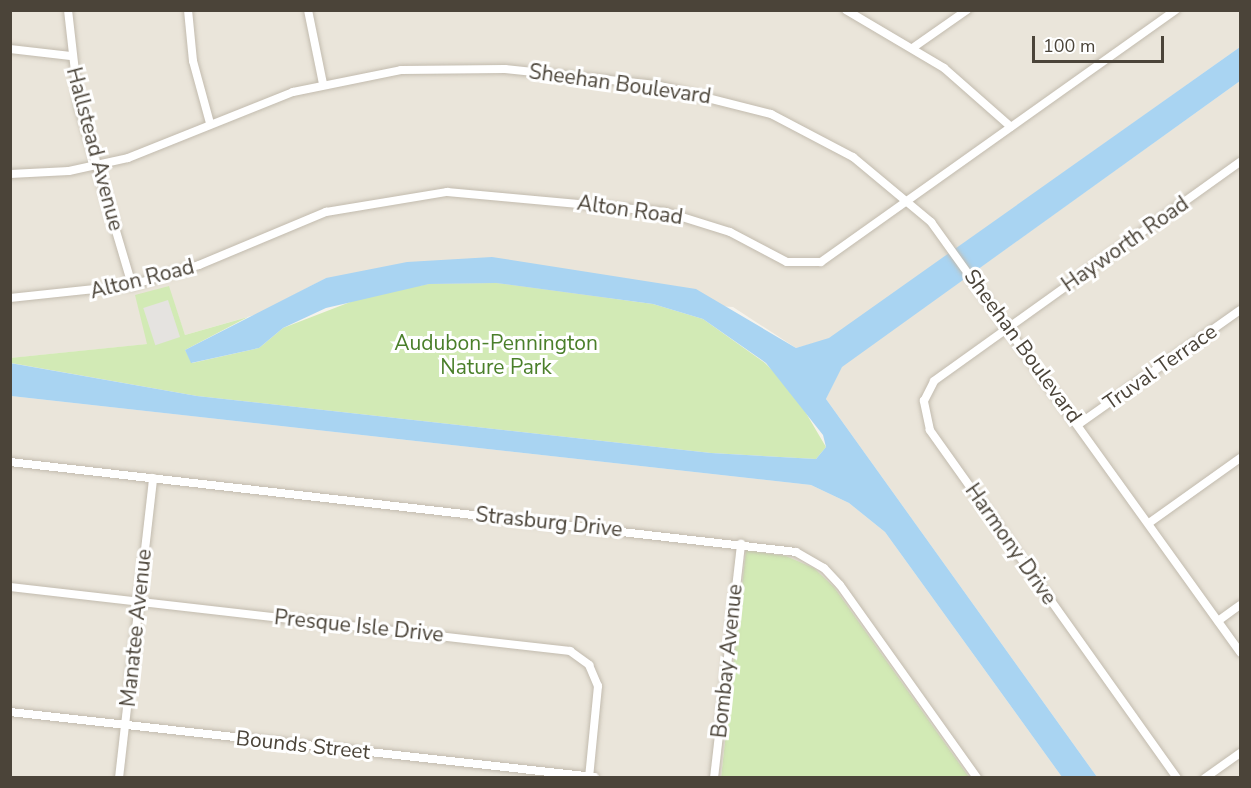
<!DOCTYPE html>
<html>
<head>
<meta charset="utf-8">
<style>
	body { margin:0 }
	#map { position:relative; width:1251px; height:788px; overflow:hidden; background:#f6f3ec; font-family:"Nunito Sans",sans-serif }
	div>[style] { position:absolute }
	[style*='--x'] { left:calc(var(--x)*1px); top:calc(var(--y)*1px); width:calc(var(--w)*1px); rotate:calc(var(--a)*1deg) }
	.residential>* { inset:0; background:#eae5da }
	.green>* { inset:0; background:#d2eab5 }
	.parking>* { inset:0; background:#e5e3e0; transform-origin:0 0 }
	.water>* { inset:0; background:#a9d4f2 }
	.roads { filter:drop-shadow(0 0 2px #c2bbae) drop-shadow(0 0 2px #c2bbae) }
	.street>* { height:8px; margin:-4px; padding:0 4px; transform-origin:4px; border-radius:4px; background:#fff }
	span { translate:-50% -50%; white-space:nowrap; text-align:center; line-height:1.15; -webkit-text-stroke:6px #fff; paint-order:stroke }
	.street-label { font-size:21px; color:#4b4439 }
	.park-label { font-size:21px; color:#4a7f2a }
	.frame { position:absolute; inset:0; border:12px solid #4b4439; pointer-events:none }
	.scale { position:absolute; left:1032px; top:36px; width:132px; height:27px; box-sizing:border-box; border:3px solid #4b4439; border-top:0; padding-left:8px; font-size:18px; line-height:21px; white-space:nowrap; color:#4b4439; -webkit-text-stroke:4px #fff; paint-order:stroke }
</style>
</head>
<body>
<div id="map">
	<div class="residential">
		<div style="clip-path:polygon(11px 11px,1240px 11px,1240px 47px,829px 339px,796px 348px,733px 307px,326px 278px,258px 314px,185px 335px,168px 286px,148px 344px,11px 358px)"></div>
		<div style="clip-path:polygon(1240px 81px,1240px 777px,1097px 777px,826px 399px,841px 367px)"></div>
		<div style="clip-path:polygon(11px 396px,811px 485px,849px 503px,885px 532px,1062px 777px,969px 777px,834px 587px,814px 568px,786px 556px,747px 550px,721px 777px,11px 778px)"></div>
	</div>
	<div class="green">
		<div style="clip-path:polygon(496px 283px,653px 304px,703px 319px,765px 363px,793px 391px,826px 447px,816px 459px,711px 453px,197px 396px,11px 363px,10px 358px,147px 344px,135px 295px,169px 286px,185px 335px,248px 317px,185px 350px,192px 363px,259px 348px,283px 328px,371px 294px,429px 284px)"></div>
		<div style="clip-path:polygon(746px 550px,786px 556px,814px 568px,834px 587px,969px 777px,721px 778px)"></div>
	</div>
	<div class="parking">
		<div style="left:168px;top:300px;width:39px;height:26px;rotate:72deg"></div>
	</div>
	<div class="water">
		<div style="clip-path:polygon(1240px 47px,1240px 81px,842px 367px,826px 399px,1097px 777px,1062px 777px,885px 532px,849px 503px,811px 485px,11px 396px,10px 363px,197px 396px,711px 453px,816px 459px,826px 447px,823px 435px,766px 363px,703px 319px,653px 304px,496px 283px,429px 284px,326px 308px,283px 328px,259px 348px,191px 363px,185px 350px,326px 278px,407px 262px,492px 257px,696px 289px,796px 348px,829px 338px)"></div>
	</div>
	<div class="roads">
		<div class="street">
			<div style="--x:68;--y:10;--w:97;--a:83.5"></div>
			<div style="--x:79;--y:106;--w:187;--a:73.5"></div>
			<div style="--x:188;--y:10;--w:51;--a:84.4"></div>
			<div style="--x:193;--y:61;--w:64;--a:74.7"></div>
			<div style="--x:308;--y:10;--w:76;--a:78.5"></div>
			<div style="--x:846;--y:10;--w:114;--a:30.6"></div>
			<div style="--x:944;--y:68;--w:89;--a:41.4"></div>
			<div style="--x:914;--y:47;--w:65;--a:-34.9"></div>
			<div style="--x:10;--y:49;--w:61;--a:6.5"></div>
			<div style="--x:10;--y:174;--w:59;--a:-2.9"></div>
			<div style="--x:69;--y:171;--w:60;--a:-12.4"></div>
			<div style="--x:128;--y:158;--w:178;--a:-21.8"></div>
			<div style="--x:293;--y:92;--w:110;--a:-11.5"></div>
			<div style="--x:401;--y:70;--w:104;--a:-0.6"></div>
			<div style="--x:505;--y:69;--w:152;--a:6"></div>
			<div style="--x:656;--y:85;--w:119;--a:14.2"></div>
			<div style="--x:771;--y:114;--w:93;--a:27.7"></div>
			<div style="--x:853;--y:157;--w:102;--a:39.8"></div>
			<div style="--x:931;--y:222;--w:530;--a:54.3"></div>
			<div style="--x:10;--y:298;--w:123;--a:-6.1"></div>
			<div style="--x:132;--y:285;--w:70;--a:-16.6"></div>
			<div style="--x:199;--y:265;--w:138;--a:-22.7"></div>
			<div style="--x:326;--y:212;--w:123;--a:-9.4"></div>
			<div style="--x:447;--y:192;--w:220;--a:5.2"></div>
			<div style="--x:666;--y:212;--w:67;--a:17.4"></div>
			<div style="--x:730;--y:232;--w:64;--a:27.8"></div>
			<div style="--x:787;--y:262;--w:34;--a:0"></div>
			<div style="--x:821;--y:262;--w:435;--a:-35.4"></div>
			<div style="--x:1079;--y:424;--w:197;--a:-35.3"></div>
			<div style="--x:10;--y:462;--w:791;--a:6.53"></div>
			<div style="--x:796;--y:552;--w:32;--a:30"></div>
			<div style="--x:824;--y:568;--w:23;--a:47"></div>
			<div style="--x:840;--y:585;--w:237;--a:54.6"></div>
			<div style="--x:1149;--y:523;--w:112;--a:-35.5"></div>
			<div style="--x:10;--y:587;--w:564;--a:6.52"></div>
			<div style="--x:570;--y:651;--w:24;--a:36"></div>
			<div style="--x:589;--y:665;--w:23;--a:67"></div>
			<div style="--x:598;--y:686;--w:92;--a:95.6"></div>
			<div style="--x:1218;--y:621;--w:27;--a:-36"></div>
			<div style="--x:10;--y:712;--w:588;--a:6.35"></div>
			<div style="--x:119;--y:778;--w:302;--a:-83.5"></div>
			<div style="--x:714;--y:778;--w:236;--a:-83.4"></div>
			<div style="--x:1177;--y:778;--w:427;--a:-125.4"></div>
			<div style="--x:930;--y:430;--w:30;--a:-102"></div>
			<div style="--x:924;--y:401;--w:22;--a:-63"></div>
			<div style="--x:934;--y:381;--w:376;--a:-35.6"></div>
			<div style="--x:1205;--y:778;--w:43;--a:-35.5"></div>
		</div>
	</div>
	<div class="street-label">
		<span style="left:620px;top:84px;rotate:8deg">Sheehan Boulevard</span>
		<span style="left:95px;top:149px;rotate:75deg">Hallstead Avenue</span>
		<span style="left:630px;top:210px;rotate:8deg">Alton Road</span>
		<span style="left:1125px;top:244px;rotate:-35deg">Hayworth Road</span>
		<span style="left:142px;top:279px;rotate:-14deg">Alton Road</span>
		<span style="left:1023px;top:346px;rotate:54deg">Sheehan Boulevard</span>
		<span style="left:1160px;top:367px;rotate:-35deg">Truval Terrace</span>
		<span style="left:549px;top:522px;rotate:6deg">Strasburg Drive</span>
		<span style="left:1011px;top:544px;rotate:55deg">Harmony Drive</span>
		<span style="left:359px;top:626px;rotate:6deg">Presque Isle Drive</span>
		<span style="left:136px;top:628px;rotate:-84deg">Manatee Avenue</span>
		<span style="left:727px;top:661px;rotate:-84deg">Bombay Avenue</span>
		<span style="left:303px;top:745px;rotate:6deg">Bounds Street</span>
	</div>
	<div class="park-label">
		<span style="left:496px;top:355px">Audubon-Pennington<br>Nature Park</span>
	</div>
	<div class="frame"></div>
	<div class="scale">100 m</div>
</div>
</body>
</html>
